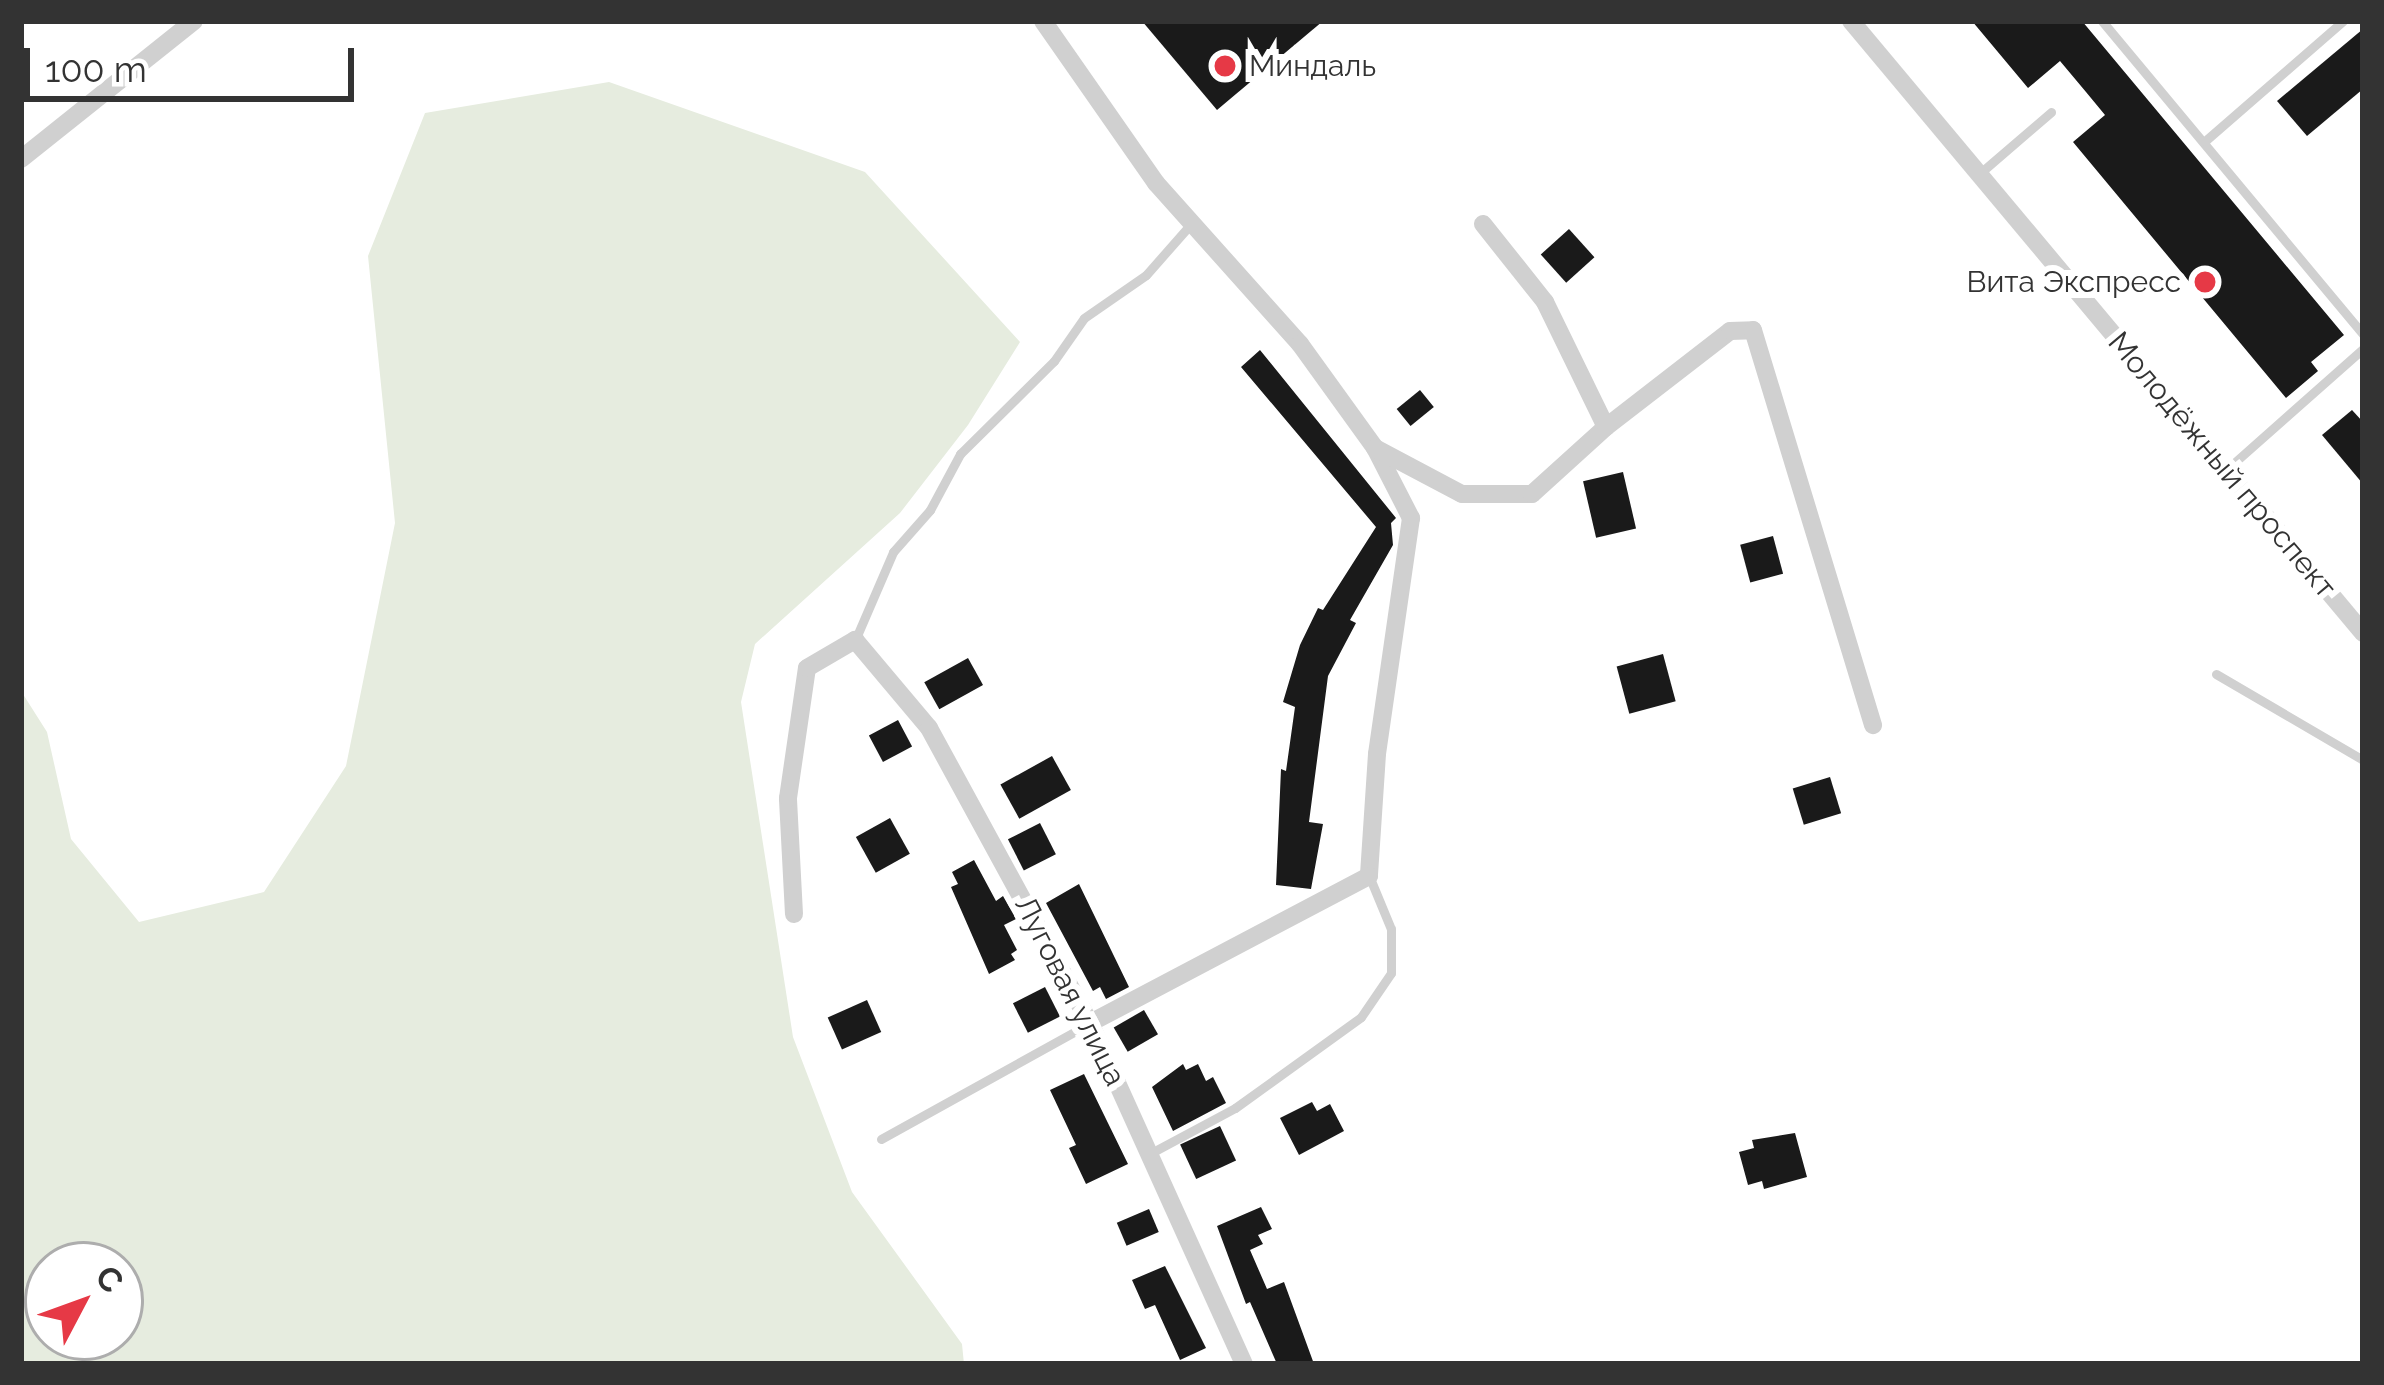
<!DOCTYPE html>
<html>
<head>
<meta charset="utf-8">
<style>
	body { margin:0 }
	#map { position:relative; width:2384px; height:1385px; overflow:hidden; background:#fff; font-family:Raleway,sans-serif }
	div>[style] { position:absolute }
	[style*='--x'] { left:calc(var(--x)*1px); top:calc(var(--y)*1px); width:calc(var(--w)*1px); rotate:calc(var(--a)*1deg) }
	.green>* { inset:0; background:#e6ecdf }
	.building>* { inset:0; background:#1a1a1a; transform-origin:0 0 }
	.service>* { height:9px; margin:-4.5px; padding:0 4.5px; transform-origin:4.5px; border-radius:4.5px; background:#d0d0d0 }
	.minor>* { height:18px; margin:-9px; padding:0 9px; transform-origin:9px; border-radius:9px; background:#d0d0d0 }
	.dots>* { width:33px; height:33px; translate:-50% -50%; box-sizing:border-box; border:6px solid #fff; border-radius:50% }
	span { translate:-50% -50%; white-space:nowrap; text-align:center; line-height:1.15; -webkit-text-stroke:12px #fff; paint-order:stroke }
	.poi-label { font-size:30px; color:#333 }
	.left { translate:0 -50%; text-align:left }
	.right { translate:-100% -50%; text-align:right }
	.street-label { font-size:30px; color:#333 }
	.frame { position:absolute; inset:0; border:24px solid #333; pointer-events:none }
	.north { position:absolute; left:24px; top:1241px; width:120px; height:120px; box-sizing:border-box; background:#fff; border:3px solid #adadad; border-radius:50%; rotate:49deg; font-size:33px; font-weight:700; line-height:48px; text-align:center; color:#333 }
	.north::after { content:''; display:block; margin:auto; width:42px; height:54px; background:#e63946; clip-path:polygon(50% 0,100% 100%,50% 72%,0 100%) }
	.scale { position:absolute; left:24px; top:48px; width:330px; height:54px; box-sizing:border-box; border:6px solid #333; border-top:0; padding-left:15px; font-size:36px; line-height:42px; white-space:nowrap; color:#333; -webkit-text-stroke:9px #fff; paint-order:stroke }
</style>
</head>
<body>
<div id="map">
	<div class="green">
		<div style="clip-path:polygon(evenodd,609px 82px,865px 172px,1020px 342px,968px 425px,900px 513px,755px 644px,741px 702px,793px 1037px,852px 1192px,962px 1344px,964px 1364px,21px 1364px,21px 691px,47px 732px,71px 839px,139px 922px,264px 892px,346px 766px,395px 523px,368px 256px,425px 113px,609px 82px,48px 1265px,120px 1265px,120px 1337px,48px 1337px,48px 1265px)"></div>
	</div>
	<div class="building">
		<div style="clip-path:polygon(1142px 21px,1323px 21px,1217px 110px)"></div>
		<div style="clip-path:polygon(1972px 21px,2082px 21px,2344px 335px,2311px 362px,2318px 371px,2286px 398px,2073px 142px,2105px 115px,2086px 92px,2060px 61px,2028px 88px)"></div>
		<div style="clip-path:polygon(2363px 29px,2363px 89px,2307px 136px,2277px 101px)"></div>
		<div style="left:1569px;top:229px;width:38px;height:38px;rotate:48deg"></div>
		<div style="clip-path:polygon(1260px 350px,1396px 518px,1391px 523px,1393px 545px,1350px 620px,1356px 623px,1328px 676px,1309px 822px,1323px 824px,1311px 889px,1276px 885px,1281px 769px,1286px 771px,1295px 707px,1283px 702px,1300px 645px,1318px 608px,1323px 610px,1376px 527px,1241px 367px)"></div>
		<div style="left:1420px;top:390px;width:22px;height:30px;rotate:51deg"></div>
		<div style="clip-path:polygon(2352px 410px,2363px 422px,2363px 484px,2322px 435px)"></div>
		<div style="left:1623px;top:472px;width:58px;height:41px;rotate:77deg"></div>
		<div style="left:1773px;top:536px;width:39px;height:34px;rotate:75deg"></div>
		<div style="left:1663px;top:654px;width:49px;height:48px;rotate:75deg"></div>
		<div style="left:968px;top:658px;width:31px;height:50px;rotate:61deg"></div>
		<div style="left:898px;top:720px;width:30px;height:33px;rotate:62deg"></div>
		<div style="left:1052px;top:756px;width:39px;height:59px;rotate:61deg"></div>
		<div style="left:1830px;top:777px;width:38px;height:39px;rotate:73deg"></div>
		<div style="left:890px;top:818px;width:41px;height:39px;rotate:61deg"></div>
		<div style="left:1040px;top:823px;width:35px;height:36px;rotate:63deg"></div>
		<div style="clip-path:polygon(974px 860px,996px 901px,1003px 896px,1016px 919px,1004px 925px,1017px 950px,1011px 954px,1015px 960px,989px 974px,951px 887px,958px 884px,952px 872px)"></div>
		<div style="clip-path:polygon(1079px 884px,1129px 987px,1106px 999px,1100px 987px,1093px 991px,1046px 903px)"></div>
		<div style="left:1045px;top:987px;width:33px;height:36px;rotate:63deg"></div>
		<div style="left:867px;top:1000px;width:35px;height:43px;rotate:66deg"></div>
		<div style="left:1144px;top:1010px;width:28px;height:35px;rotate:60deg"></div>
		<div style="clip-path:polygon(1183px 1064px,1186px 1070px,1198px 1064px,1206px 1081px,1213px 1077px,1226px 1103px,1173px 1131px,1152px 1087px)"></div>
		<div style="clip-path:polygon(1084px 1074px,1128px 1164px,1086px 1184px,1069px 1148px,1076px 1145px,1050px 1090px)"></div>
		<div style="clip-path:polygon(1312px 1102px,1317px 1111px,1330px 1104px,1344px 1131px,1299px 1155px,1280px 1118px)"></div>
		<div style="left:1220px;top:1126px;width:38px;height:44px;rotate:65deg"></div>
		<div style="clip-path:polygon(1795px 1133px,1807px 1177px,1764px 1189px,1762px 1181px,1748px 1185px,1739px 1152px,1754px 1148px,1752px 1140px)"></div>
		<div style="clip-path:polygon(1261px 1207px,1272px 1229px,1258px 1235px,1263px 1244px,1250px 1250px,1267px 1289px,1284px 1282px,1314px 1364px,1277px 1364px,1250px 1302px,1246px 1304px,1217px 1226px)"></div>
		<div style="left:1149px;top:1209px;width:25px;height:35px;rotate:67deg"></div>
		<div style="clip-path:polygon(1165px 1266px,1206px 1348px,1180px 1360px,1155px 1305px,1145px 1309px,1132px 1280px)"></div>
	</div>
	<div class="service">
		<div style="--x:2102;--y:21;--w:408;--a:50.2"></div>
		<div style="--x:2205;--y:141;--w:183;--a:-41"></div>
		<div style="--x:1979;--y:174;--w:95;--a:-40.7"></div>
		<div style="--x:2226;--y:470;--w:183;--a:-41.5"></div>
		<div style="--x:856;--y:638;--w:94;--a:-66.7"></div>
		<div style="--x:893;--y:552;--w:56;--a:-48.6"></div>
		<div style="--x:930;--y:510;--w:64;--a:-61.8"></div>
		<div style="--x:960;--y:454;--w:132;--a:-44.7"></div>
		<div style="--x:1054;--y:361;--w:52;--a:-55.1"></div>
		<div style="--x:1084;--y:318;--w:75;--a:-34.7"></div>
		<div style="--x:1146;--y:275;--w:67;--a:-48.7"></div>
		<div style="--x:2216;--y:674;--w:170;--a:30.3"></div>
		<div style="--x:881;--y:1139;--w:239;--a:-29"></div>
		<div style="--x:1151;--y:1153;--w:95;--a:-28.2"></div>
		<div style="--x:1235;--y:1108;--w:155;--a:-35.8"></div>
		<div style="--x:1361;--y:1017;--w:53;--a:-55.7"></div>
		<div style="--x:1391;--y:973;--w:44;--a:-90"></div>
		<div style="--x:1391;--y:929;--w:57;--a:-112.5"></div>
	</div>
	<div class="minor">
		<div style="--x:1043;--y:21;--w:198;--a:55.1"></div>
		<div style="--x:1156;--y:183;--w:216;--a:48.2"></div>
		<div style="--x:1300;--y:344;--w:128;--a:54.2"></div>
		<div style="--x:1375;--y:448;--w:79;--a:62.8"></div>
		<div style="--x:1411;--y:518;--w:238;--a:98.2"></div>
		<div style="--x:1377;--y:754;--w:122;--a:93.8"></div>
		<div style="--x:1369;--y:876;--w:315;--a:152.2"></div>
		<div style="--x:1851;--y:21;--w:798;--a:50.08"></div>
		<div style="--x:21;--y:159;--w:221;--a:-38.6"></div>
		<div style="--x:1483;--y:224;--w:100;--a:51.5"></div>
		<div style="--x:1545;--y:302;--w:139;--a:64"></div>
		<div style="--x:1375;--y:448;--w:98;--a:27.9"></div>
		<div style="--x:1462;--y:494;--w:70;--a:0"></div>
		<div style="--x:1532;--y:494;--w:100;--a:-42.2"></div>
		<div style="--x:1606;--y:427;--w:157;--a:-37.7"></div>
		<div style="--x:1730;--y:331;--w:23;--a:-2"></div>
		<div style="--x:1753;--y:330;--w:413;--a:73.1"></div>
		<div style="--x:794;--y:914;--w:116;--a:-93"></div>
		<div style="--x:788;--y:798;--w:131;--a:-81.7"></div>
		<div style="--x:807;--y:668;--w:56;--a:-30.3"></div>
		<div style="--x:855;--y:640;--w:115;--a:49.9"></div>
		<div style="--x:929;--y:728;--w:336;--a:61.4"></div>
		<div style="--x:1090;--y:1023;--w:374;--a:65.7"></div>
	</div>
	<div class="dots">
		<div style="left:1225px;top:66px;background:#e63946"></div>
		<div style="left:2205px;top:282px;background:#e63946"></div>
	</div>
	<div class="poi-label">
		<span class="left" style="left:1249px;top:66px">Миндаль</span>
		<span class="right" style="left:2181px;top:282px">Вита Экспресс</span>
	</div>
	<div class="street-label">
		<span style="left:2222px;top:465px;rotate:50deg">Молодёжный проспект</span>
		<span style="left:1070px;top:991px;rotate:63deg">Луговая улица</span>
	</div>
	<div class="frame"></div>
	<div class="north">С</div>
	<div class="scale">100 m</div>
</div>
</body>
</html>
